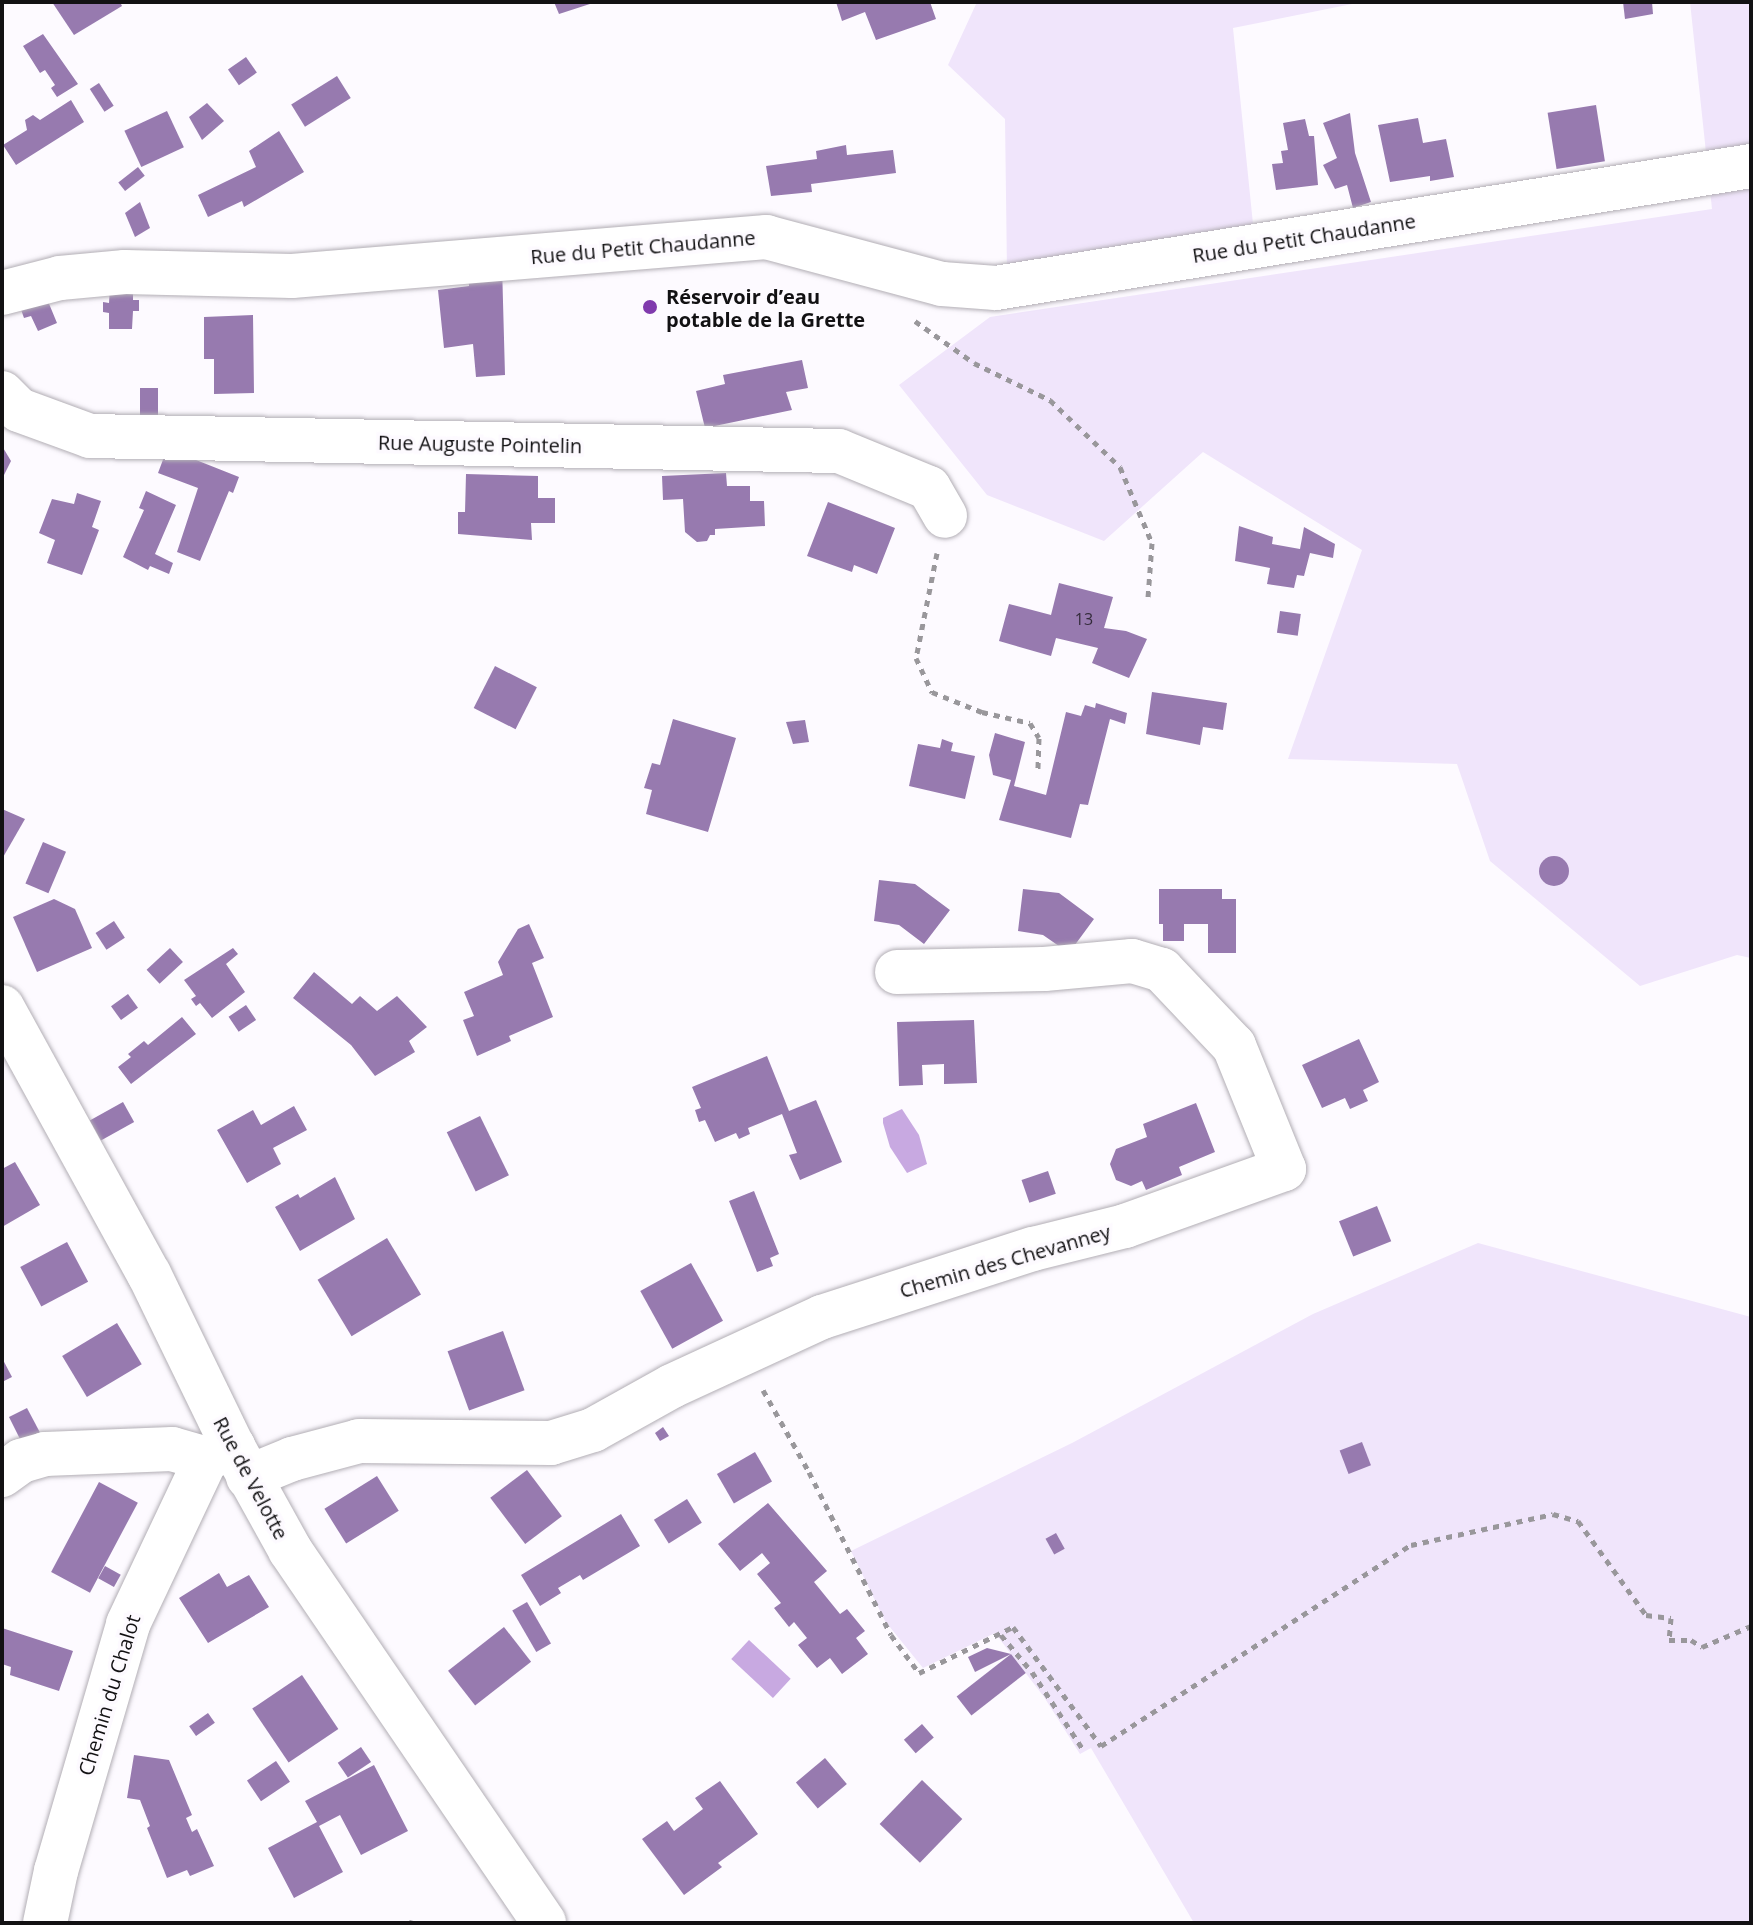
<!DOCTYPE html>
<html>
<head>
<meta charset="utf-8">
<style>
	body { margin:0 }
	#map { position:relative; width:1753px; height:1925px; overflow:hidden; background:#fdfaff; font-family:"Open Sans",sans-serif }
	div>[style] { position:absolute }
	[style*='--x'] { left:calc(var(--x)*1px); top:calc(var(--y)*1px); width:calc(var(--w)*1px); rotate:calc(var(--a)*1deg) }
	.green>* { inset:0; background:#f0e5fb }
	.water>* { inset:0; background:#c8a9e1; transform-origin:0 0 }
	.building>* { inset:0; background:#977aaf; transform-origin:0 0 }
	.round { border-radius:50% }
	.path>* { height:5px; margin-top:-2.5px; transform-origin:0; background:repeating-linear-gradient(90deg,#99979b 0 6px,transparent 0 12px) }
	.roads { filter:drop-shadow(0 0 2px #b2aeb5) drop-shadow(0 0 2px #b2aeb5) }
	.minor>* { height:44px; margin:-22px; padding:0 22px; transform-origin:22px; border-radius:22px; background:#fff }
	.dots>* { width:22px; height:22px; translate:-50% -50%; box-sizing:border-box; border:4px solid #fdfaff; border-radius:50% }
	span { translate:-50% -50%; white-space:nowrap; text-align:center; line-height:1.15; -webkit-text-stroke:7px #fdfaff; paint-order:stroke }
	.number-label { font-size:16px; color:#332b3a }
	.number-label span { -webkit-text-stroke-width:0 }
	.street-label { font-size:20px; color:#121113 }
	.poi-label { font-size:20px; color:#121113; font-weight:700 }
	.left { translate:0 -50%; text-align:left }
	.frame { position:absolute; inset:0; border:4px solid #121113; pointer-events:none }
</style>
</head>
<body>
<div id="map">
	<div class="green">
		<div style="clip-path:polygon(977px 2px,1362px 2px,1233px 28px,1253px 224px,1007px 272px,1005px 119px,948px 65px)"></div>
		<div style="clip-path:polygon(1690px 2px,1751px 2px,1751px 958px,1737px 955px,1640px 986px,1490px 861px,1457px 764px,1288px 759px,1362px 550px,1203px 452px,1104px 541px,987px 495px,899px 385px,990px 317px,1712px 209px)"></div>
		<div style="clip-path:polygon(1478px 1243px,1751px 1317px,1751px 1923px,1194px 1923px,1091px 1748px,1080px 1754px,1044px 1697px,995px 1633px,923px 1668px,885px 1621px,851px 1551px,1072px 1443px,1313px 1314px)"></div>
	</div>
	<div class="water">
		<div style="clip-path:polygon(902px 1109px,919px 1135px,927px 1164px,907px 1173px,890px 1147px,883px 1123px,883px 1118px)"></div>
		<div style="left:749px;top:1640px;width:57px;height:26px;rotate:43deg"></div>
	</div>
	<div class="building">
		<div style="clip-path:polygon(52px 2px,120px 2px,122px 6px,74px 35px)"></div>
		<div style="clip-path:polygon(554px 2px,593px 2px,593px 3px,559px 14px)"></div>
		<div style="clip-path:polygon(836px 2px,930px 2px,936px 19px,876px 40px,865px 12px,842px 21px)"></div>
		<div style="clip-path:polygon(1623px 2px,1652px 2px,1653px 14px,1625px 19px)"></div>
		<div style="clip-path:polygon(43px 34px,78px 84px,57px 97px,51px 88px,55px 85px,45px 70px,40px 73px,23px 46px)"></div>
		<div style="left:246px;top:57px;width:19px;height:22px;rotate:55deg"></div>
		<div style="left:337px;top:76px;width:26px;height:54px;rotate:58deg"></div>
		<div style="left:99px;top:83px;width:27px;height:11px;rotate:57deg"></div>
		<div style="clip-path:polygon(71px 100px,84px 122px,16px 165px,3px 145px,27px 130px,25px 120px,33px 115px,40px 120px)"></div>
		<div style="clip-path:polygon(207px 103px,224px 121px,202px 140px,189px 117px)"></div>
		<div style="left:1596px;top:105px;width:57px;height:49px;rotate:81deg"></div>
		<div style="left:167px;top:111px;width:40px;height:47px;rotate:65deg"></div>
		<div style="clip-path:polygon(1350px 113px,1355px 153px,1371px 202px,1353px 208px,1347px 185px,1335px 189px,1323px 165px,1337px 158px,1323px 123px)"></div>
		<div style="clip-path:polygon(1418px 118px,1423px 143px,1446px 139px,1454px 177px,1430px 181px,1430px 176px,1390px 182px,1378px 125px)"></div>
		<div style="clip-path:polygon(1305px 119px,1309px 136px,1314px 136px,1318px 185px,1276px 190px,1272px 164px,1283px 163px,1281px 151px,1288px 150px,1283px 123px)"></div>
		<div style="clip-path:polygon(279px 131px,304px 172px,244px 207px,242px 201px,208px 217px,198px 195px,256px 167px,249px 151px)"></div>
		<div style="clip-path:polygon(846px 145px,847px 155px,893px 150px,896px 173px,811px 184px,812px 192px,771px 196px,766px 166px,817px 159px,816px 151px)"></div>
		<div style="left:138px;top:167px;width:11px;height:25px;rotate:52deg"></div>
		<div style="clip-path:polygon(140px 202px,150px 228px,135px 237px,125px 213px)"></div>
		<div style="clip-path:polygon(502px 265px,505px 375px,476px 377px,473px 344px,444px 348px,438px 290px,469px 286px,468px 268px)"></div>
		<div style="clip-path:polygon(110px 286px,133px 286px,133px 300px,139px 300px,139px 311px,133px 311px,132px 329px,109px 329px,109px 313px,103px 312px,103px 302px,109px 303px)"></div>
		<div style="clip-path:polygon(45px 294px,57px 323px,38px 331px,31px 316px,24px 318px,19px 304px)"></div>
		<div class="round" style="left:640px;top:297px;width:20px;height:20px"></div>
		<div style="clip-path:polygon(253px 315px,254px 393px,214px 394px,214px 359px,204px 359px,204px 317px)"></div>
		<div style="clip-path:polygon(802px 360px,808px 388px,786px 392px,792px 410px,705px 428px,696px 391px,725px 384px,723px 375px)"></div>
		<div style="left:140px;top:388px;width:18px;height:32px"></div>
		<div style="clip-path:polygon(2px 446px,11px 461px,2px 479px)"></div>
		<div style="clip-path:polygon(186px 456px,239px 477px,233px 493px,229px 491px,200px 561px,177px 552px,198px 488px,158px 473px,164px 457px)"></div>
		<div style="clip-path:polygon(726px 473px,727px 486px,750px 486px,750px 501px,764px 501px,765px 526px,715px 529px,715px 535px,710px 535px,707px 541px,697px 542px,685px 532px,683px 499px,663px 500px,662px 476px)"></div>
		<div style="clip-path:polygon(466px 474px,538px 476px,538px 498px,555px 498px,555px 523px,531px 523px,532px 540px,458px 534px,458px 512px,465px 512px)"></div>
		<div style="clip-path:polygon(146px 491px,176px 505px,155px 554px,173px 563px,169px 574px,150px 566px,148px 570px,123px 557px,144px 510px,139px 508px)"></div>
		<div style="clip-path:polygon(77px 493px,101px 501px,92px 527px,99px 530px,82px 575px,47px 563px,55px 540px,39px 533px,52px 499px,74px 504px)"></div>
		<div style="clip-path:polygon(828px 502px,895px 528px,877px 574px,854px 565px,852px 572px,807px 556px)"></div>
		<div style="clip-path:polygon(1239px 526px,1273px 537px,1272px 544px,1300px 549px,1304px 527px,1335px 544px,1333px 558px,1310px 553px,1304px 576px,1297px 575px,1294px 588px,1267px 584px,1270px 568px,1235px 561px)"></div>
		<div style="clip-path:polygon(1059px 583px,1113px 597px,1104px 628px,1126px 631px,1147px 639px,1129px 678px,1092px 663px,1098px 648px,1056px 638px,1051px 656px,999px 641px,1009px 604px,1051px 615px)"></div>
		<div style="left:1280px;top:611px;width:21px;height:22px;rotate:8deg"></div>
		<div style="left:495px;top:666px;width:47px;height:47px;rotate:27deg"></div>
		<div style="clip-path:polygon(1152px 692px,1227px 703px,1223px 730px,1203px 727px,1200px 745px,1146px 734px)"></div>
		<div style="clip-path:polygon(1096px 703px,1127px 713px,1125px 724px,1110px 719px,1088px 805px,1080px 804px,1071px 838px,999px 820px,1011px 780px,993px 775px,989px 755px,995px 733px,1025px 742px,1014px 786px,1046px 795px,1066px 712px,1081px 716px,1085px 705px,1095px 708px)"></div>
		<div style="clip-path:polygon(673px 719px,736px 738px,708px 832px,646px 814px,652px 790px,644px 788px,652px 763px,660px 765px)"></div>
		<div style="clip-path:polygon(805px 720px,809px 742px,793px 744px,786px 722px)"></div>
		<div style="clip-path:polygon(942px 739px,953px 743px,951px 751px,975px 756px,965px 799px,909px 786px,918px 744px,940px 748px)"></div>
		<div style="clip-path:polygon(2px 809px,25px 819px,2px 859px)"></div>
		<div style="left:43px;top:842px;width:25px;height:45px;rotate:23deg"></div>
		<div class="round" style="left:1539px;top:856px;width:30px;height:30px"></div>
		<div style="clip-path:polygon(879px 880px,915px 884px,950px 910px,924px 944px,899px 925px,874px 921px)"></div>
		<div style="clip-path:polygon(1023px 889px,1059px 893px,1094px 919px,1069px 953px,1043px 935px,1018px 931px)"></div>
		<div style="clip-path:polygon(1159px 889px,1222px 889px,1222px 899px,1236px 899px,1236px 953px,1208px 953px,1208px 924px,1184px 924px,1184px 941px,1163px 941px,1163px 924px,1159px 924px)"></div>
		<div style="clip-path:polygon(54px 899px,75px 909px,92px 948px,37px 972px,13px 917px)"></div>
		<div style="left:114px;top:921px;width:20px;height:22px;rotate:57deg"></div>
		<div style="clip-path:polygon(529px 924px,544px 958px,532px 963px,553px 1017px,509px 1036px,511px 1041px,477px 1056px,463px 1020px,474px 1016px,464px 992px,503px 975px,498px 962px,518px 929px)"></div>
		<div style="left:170px;top:948px;width:19px;height:32px;rotate:47deg"></div>
		<div style="clip-path:polygon(233px 948px,238px 954px,226px 964px,245px 992px,212px 1018px,200px 1003px,196px 1006px,191px 999px,196px 996px,184px 980px)"></div>
		<div style="clip-path:polygon(314px 972px,352px 1004px,360px 996px,377px 1011px,397px 996px,427px 1027px,409px 1041px,415px 1052px,375px 1076px,351px 1045px,293px 998px)"></div>
		<div style="left:128px;top:994px;width:17px;height:21px;rotate:54deg"></div>
		<div style="left:246px;top:1005px;width:18px;height:21px;rotate:56deg"></div>
		<div style="clip-path:polygon(182px 1017px,196px 1034px,131px 1084px,118px 1067px,131px 1057px,128px 1054px,144px 1041px,148px 1045px)"></div>
		<div style="clip-path:polygon(974px 1020px,977px 1083px,944px 1084px,944px 1064px,922px 1065px,923px 1085px,899px 1086px,897px 1022px)"></div>
		<div style="clip-path:polygon(1359px 1039px,1379px 1082px,1363px 1090px,1368px 1101px,1350px 1109px,1345px 1098px,1322px 1108px,1302px 1065px)"></div>
		<div style="clip-path:polygon(767px 1056px,789px 1111px,816px 1100px,842px 1162px,800px 1180px,789px 1155px,797px 1153px,782px 1114px,748px 1128px,750px 1134px,739px 1139px,736px 1133px,715px 1142px,705px 1120px,699px 1122px,695px 1110px,701px 1108px,692px 1087px)"></div>
		<div style="left:123px;top:1102px;width:23px;height:38px;rotate:61deg"></div>
		<div style="clip-path:polygon(1196px 1103px,1215px 1152px,1179px 1167px,1182px 1175px,1146px 1190px,1142px 1181px,1131px 1186px,1116px 1180px,1110px 1164px,1116px 1149px,1147px 1137px,1143px 1124px)"></div>
		<div style="clip-path:polygon(294px 1106px,307px 1130px,273px 1148px,281px 1164px,247px 1183px,217px 1130px,253px 1110px,261px 1125px)"></div>
		<div style="left:480px;top:1116px;width:66px;height:37px;rotate:64deg"></div>
		<div style="clip-path:polygon(15px 1162px,40px 1205px,2px 1227px,2px 1169px)"></div>
		<div style="left:1048px;top:1171px;width:24px;height:28px;rotate:71deg"></div>
		<div style="clip-path:polygon(335px 1177px,355px 1219px,300px 1251px,275px 1207px,298px 1194px,300px 1198px)"></div>
		<div style="clip-path:polygon(754px 1191px,779px 1254px,770px 1258px,773px 1266px,757px 1272px,729px 1201px)"></div>
		<div style="left:1377px;top:1206px;width:38px;height:41px;rotate:68deg"></div>
		<div style="left:387px;top:1238px;width:66px;height:81px;rotate:59deg"></div>
		<div style="left:67px;top:1242px;width:45px;height:53px;rotate:62deg"></div>
		<div style="left:691px;top:1263px;width:66px;height:58px;rotate:61deg"></div>
		<div style="left:117px;top:1323px;width:48px;height:64px;rotate:59deg"></div>
		<div style="left:503px;top:1331px;width:63px;height:59px;rotate:70deg"></div>
		<div style="clip-path:polygon(2px 1358px,12px 1377px,2px 1382px)"></div>
		<div style="clip-path:polygon(27px 1408px,45px 1442px,22px 1443px,9px 1417px)"></div>
		<div style="clip-path:polygon(663px 1427px,669px 1436px,660px 1441px,655px 1433px)"></div>
		<div style="left:1362px;top:1442px;width:25px;height:24px;rotate:69deg"></div>
		<div style="left:755px;top:1452px;width:34px;height:44px;rotate:60deg"></div>
		<div style="left:527px;top:1470px;width:58px;height:46px;rotate:53deg"></div>
		<div style="left:377px;top:1476px;width:41px;height:62px;rotate:58deg"></div>
		<div style="left:99px;top:1482px;width:44px;height:102px;rotate:28deg"></div>
		<div style="left:687px;top:1499px;width:28px;height:39px;rotate:58deg"></div>
		<div style="clip-path:polygon(768px 1503px,827px 1571px,814px 1582px,840px 1614px,847px 1609px,865px 1631px,856px 1638px,868px 1654px,842px 1674px,830px 1658px,817px 1668px,798px 1645px,807px 1638px,794px 1622px,789px 1627px,774px 1608px,781px 1603px,757px 1574px,770px 1563px,762px 1553px,740px 1571px,718px 1544px)"></div>
		<div style="clip-path:polygon(621px 1514px,640px 1546px,583px 1580px,580px 1575px,558px 1588px,561px 1593px,540px 1606px,521px 1575px)"></div>
		<div style="left:1056px;top:1533px;width:18px;height:12px;rotate:61deg"></div>
		<div style="left:105px;top:1566px;width:18px;height:14px;rotate:29deg"></div>
		<div style="clip-path:polygon(219px 1573px,227px 1587px,249px 1575px,269px 1607px,208px 1643px,179px 1598px)"></div>
		<div style="left:527px;top:1602px;width:48px;height:17px;rotate:60deg"></div>
		<div style="left:504px;top:1627px;width:44px;height:71px;rotate:52deg"></div>
		<div style="clip-path:polygon(2px 1628px,73px 1651px,59px 1691px,10px 1675px,11px 1667px,2px 1664px)"></div>
		<div style="clip-path:polygon(987px 1648px,1011px 1654px,975px 1672px,968px 1657px)"></div>
		<div style="left:1011px;top:1654px;width:24px;height:69px;rotate:52deg"></div>
		<div style="left:302px;top:1675px;width:65px;height:60px;rotate:56deg"></div>
		<div style="left:208px;top:1713px;width:12px;height:23px;rotate:55deg"></div>
		<div style="left:922px;top:1724px;width:18px;height:24px;rotate:49deg"></div>
		<div style="left:361px;top:1747px;width:18px;height:28px;rotate:56deg"></div>
		<div style="clip-path:polygon(134px 1755px,169px 1760px,192px 1815px,186px 1818px,192px 1832px,197px 1829px,214px 1866px,190px 1876px,187px 1870px,167px 1878px,147px 1828px,150px 1826px,140px 1800px,127px 1798px)"></div>
		<div style="left:825px;top:1758px;width:34px;height:38px;rotate:50deg"></div>
		<div style="left:276px;top:1761px;width:25px;height:35px;rotate:56deg"></div>
		<div style="clip-path:polygon(374px 1765px,408px 1831px,361px 1855px,340px 1815px,319px 1826px,343px 1872px,294px 1898px,268px 1848px,317px 1822px,305px 1801px)"></div>
		<div style="left:922px;top:1780px;width:56px;height:61px;rotate:44deg"></div>
		<div style="clip-path:polygon(720px 1781px,758px 1834px,718px 1863px,722px 1867px,684px 1895px,642px 1839px,667px 1821px,674px 1831px,703px 1809px,695px 1798px)"></div>
	</div>
	<div class="path">
		<div style="--x:915;--y:321;--w:72;--a:35.4"></div>
		<div style="--x:974;--y:363;--w:85;--a:26"></div>
		<div style="--x:1050;--y:400;--w:97;--a:43.7"></div>
		<div style="--x:1120;--y:467;--w:82;--a:67.2"></div>
		<div style="--x:1152;--y:543;--w:54;--a:94.2"></div>
		<div style="--x:937;--y:553;--w:107;--a:101.3"></div>
		<div style="--x:916;--y:658;--w:38;--a:65"></div>
		<div style="--x:932;--y:692;--w:54;--a:21.8"></div>
		<div style="--x:982;--y:712;--w:49;--a:12.9"></div>
		<div style="--x:1030;--y:723;--w:17;--a:59"></div>
		<div style="--x:1039;--y:738;--w:31;--a:92"></div>
		<div style="--x:763;--y:1390;--w:94;--a:60.7"></div>
		<div style="--x:809;--y:1472;--w:182;--a:63.3"></div>
		<div style="--x:891;--y:1635;--w:47;--a:53.6"></div>
		<div style="--x:919;--y:1673;--w:105;--a:-26.1"></div>
		<div style="--x:1013;--y:1627;--w:148;--a:53.5"></div>
		<div style="--x:1101;--y:1746;--w:369;--a:-33"></div>
		<div style="--x:1411;--y:1545;--w:145;--a:-12.3"></div>
		<div style="--x:1553;--y:1514;--w:26;--a:16"></div>
		<div style="--x:1578;--y:1521;--w:116;--a:54.1"></div>
		<div style="--x:1646;--y:1615;--w:25;--a:7"></div>
		<div style="--x:1671;--y:1618;--w:22;--a:95"></div>
		<div style="--x:1669;--y:1640;--w:22;--a:0"></div>
		<div style="--x:1691;--y:1640;--w:13;--a:32"></div>
		<div style="--x:1702;--y:1647;--w:53;--a:-23.2"></div>
		<div style="--x:1001;--y:1635;--w:48;--a:50"></div>
		<div style="--x:1032;--y:1672;--w:95;--a:56.6"></div>
		<div style="--x:409;--y:1922;--w:4;--a:14"></div>
	</div>
	<div class="roads">
		<div class="minor">
			<div style="--x:2;--y:293;--w:60;--a:-14.5"></div>
			<div style="--x:60;--y:278;--w:65;--a:-5.3"></div>
			<div style="--x:125;--y:272;--w:167;--a:1.4"></div>
			<div style="--x:292;--y:276;--w:476;--a:-4.7"></div>
			<div style="--x:766;--y:237;--w:182;--a:15"></div>
			<div style="--x:942;--y:284;--w:54;--a:4.2"></div>
			<div style="--x:996;--y:288;--w:765;--a:-9.18"></div>
			<div style="--x:2;--y:393;--w:24;--a:45"></div>
			<div style="--x:19;--y:410;--w:76;--a:20.1"></div>
			<div style="--x:90;--y:436;--w:749;--a:1.15"></div>
			<div style="--x:839;--y:451;--w:97;--a:22.3"></div>
			<div style="--x:929;--y:488;--w:32;--a:60"></div>
			<div style="--x:2;--y:1007;--w:305;--a:61.2"></div>
			<div style="--x:149;--y:1274;--w:192;--a:64.1"></div>
			<div style="--x:233;--y:1447;--w:118;--a:61"></div>
			<div style="--x:290;--y:1550;--w:451;--a:55.7"></div>
			<div style="--x:2;--y:1475;--w:24;--a:-36"></div>
			<div style="--x:21;--y:1461;--w:25;--a:-16"></div>
			<div style="--x:45;--y:1454;--w:127;--a:-2.3"></div>
			<div style="--x:172;--y:1449;--w:35;--a:16"></div>
			<div style="--x:248;--y:1477;--w:48;--a:-22.2"></div>
			<div style="--x:292;--y:1459;--w:69;--a:-15"></div>
			<div style="--x:359;--y:1441;--w:192;--a:0.6"></div>
			<div style="--x:551;--y:1443;--w:44;--a:-17.2"></div>
			<div style="--x:593;--y:1430;--w:90;--a:-29.1"></div>
			<div style="--x:672;--y:1386;--w:165;--a:-24.7"></div>
			<div style="--x:822;--y:1317;--w:222;--a:-17.9"></div>
			<div style="--x:1033;--y:1249;--w:95;--a:-14"></div>
			<div style="--x:1125;--y:1226;--w:169;--a:-19.7"></div>
			<div style="--x:1284;--y:1169;--w:133;--a:-112.1"></div>
			<div style="--x:1234;--y:1046;--w:105;--a:-133.5"></div>
			<div style="--x:1162;--y:970;--w:31;--a:-163"></div>
			<div style="--x:1132;--y:961;--w:88;--a:174.8"></div>
			<div style="--x:1044;--y:969;--w:147;--a:178.8"></div>
			<div style="--x:45;--y:1923;--w:53;--a:-78.1"></div>
			<div style="--x:56;--y:1871;--w:257;--a:-73.7"></div>
			<div style="--x:128;--y:1624;--w:183;--a:-64.7"></div>
			<div style="--x:206;--y:1459;--w:30;--a:-24"></div>
		</div>
	</div>
	<div class="dots">
		<div style="left:650px;top:307px;background:#803aad"></div>
	</div>
	<div class="number-label">
		<span style="left:1084px;top:619px">13</span>
	</div>
	<div class="street-label">
		<span style="left:1304px;top:238px;rotate:-9deg">Rue du Petit Chaudanne</span>
		<span style="left:643px;top:247px;rotate:-5deg">Rue du Petit Chaudanne</span>
		<span style="left:480px;top:444px;rotate:1deg">Rue Auguste Pointelin</span>
		<span style="left:1005px;top:1261px;rotate:-16deg">Chemin des Chevanney</span>
		<span style="left:251px;top:1478px;rotate:62deg">Rue de Velotte</span>
		<span style="left:109px;top:1695px;rotate:-73deg">Chemin du Chalot</span>
	</div>
	<div class="poi-label">
		<span class="left" style="left:666px;top:308px">Réservoir d’eau<br>potable de la Grette</span>
	</div>
	<div class="frame"></div>
</div>
</body>
</html>
